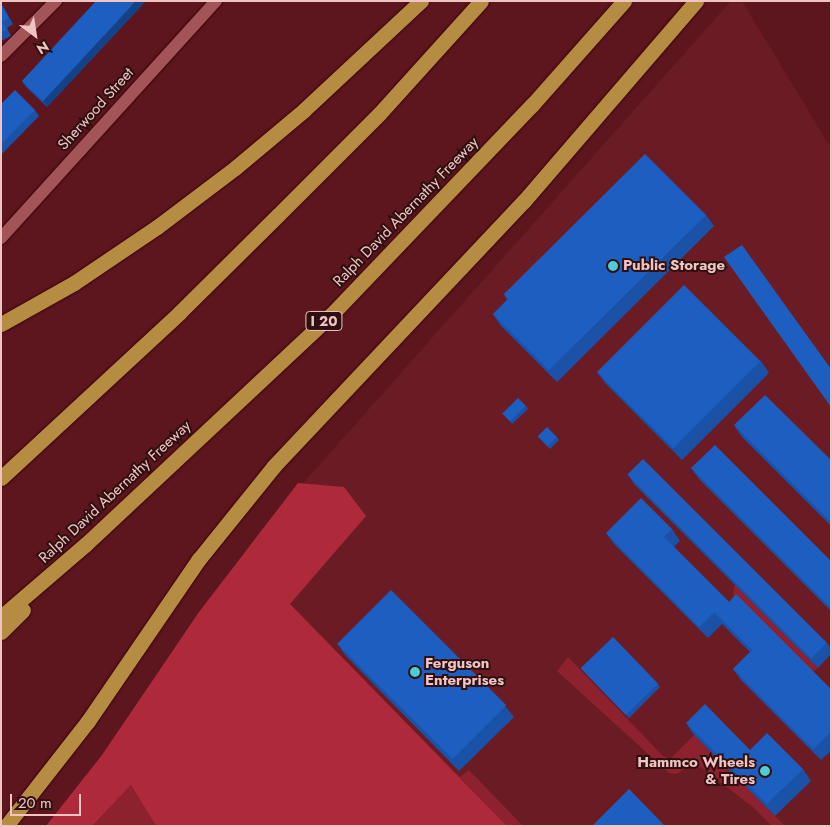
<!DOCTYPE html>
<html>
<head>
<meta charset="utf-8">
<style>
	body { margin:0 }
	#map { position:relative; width:832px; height:827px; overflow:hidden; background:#5d161d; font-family:Jost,sans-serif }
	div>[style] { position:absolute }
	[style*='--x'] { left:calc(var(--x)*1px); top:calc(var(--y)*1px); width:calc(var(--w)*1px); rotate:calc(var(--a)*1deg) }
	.built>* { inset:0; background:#6b1b23 }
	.green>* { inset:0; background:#8d212e }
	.forest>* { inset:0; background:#ae2a3b }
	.roads { filter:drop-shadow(0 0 1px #39030b) drop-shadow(0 0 1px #39030b) }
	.minor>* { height:12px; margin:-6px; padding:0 6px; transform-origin:6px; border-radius:6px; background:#a25457 }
	.motorway>* { height:15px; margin:-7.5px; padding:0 7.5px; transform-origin:7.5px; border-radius:7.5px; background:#b68c42 }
	.wall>* { inset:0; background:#1952a6 }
	.shaded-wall>* { inset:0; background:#144287 }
	.building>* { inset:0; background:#1d5fc1; transform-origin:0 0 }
	.dots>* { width:14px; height:14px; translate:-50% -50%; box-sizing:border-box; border:2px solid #2f1011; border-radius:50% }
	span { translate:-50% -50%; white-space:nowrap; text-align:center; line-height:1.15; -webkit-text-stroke:4px #2f1011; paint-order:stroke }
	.shield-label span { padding:1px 4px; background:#2f1011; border:1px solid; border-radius:4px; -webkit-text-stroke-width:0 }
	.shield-label { font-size:14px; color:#f1c4c4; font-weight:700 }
	.street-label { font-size:15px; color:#f1c4c4 }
	.poi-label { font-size:15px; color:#f1c4c4; font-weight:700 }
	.left { translate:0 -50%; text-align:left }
	.right { translate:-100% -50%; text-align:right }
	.frame { position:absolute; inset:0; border:2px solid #f1c4c4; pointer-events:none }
	.north { position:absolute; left:10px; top:10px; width:50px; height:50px; -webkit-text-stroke:4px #2f1011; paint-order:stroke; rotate:149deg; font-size:14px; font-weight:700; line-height:20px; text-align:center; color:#f1c4c4 }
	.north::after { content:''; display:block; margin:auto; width:18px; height:22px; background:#f1c4c4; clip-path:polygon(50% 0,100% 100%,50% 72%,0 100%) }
	.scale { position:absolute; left:10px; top:794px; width:71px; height:22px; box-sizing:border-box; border:2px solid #f1c4c4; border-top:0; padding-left:6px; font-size:15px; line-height:18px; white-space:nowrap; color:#f1c4c4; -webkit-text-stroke:4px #2f1011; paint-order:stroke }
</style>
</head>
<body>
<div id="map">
	<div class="built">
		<div style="clip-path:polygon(731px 1px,742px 1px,831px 148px,831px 826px,57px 826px,305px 481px)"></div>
	</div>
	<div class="green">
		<div style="clip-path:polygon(735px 584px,818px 668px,811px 673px,744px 606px,733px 594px)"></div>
		<div style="clip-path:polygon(568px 657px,662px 755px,670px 759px,694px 735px,785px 826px,772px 826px,754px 808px,695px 763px,676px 774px,669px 773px,557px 671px)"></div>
		<div style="clip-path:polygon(469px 770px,523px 826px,507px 826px,460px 777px)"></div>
		<div style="clip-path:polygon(131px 785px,156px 826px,92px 826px)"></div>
	</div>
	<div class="forest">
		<div style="clip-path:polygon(298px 483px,344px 487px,366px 516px,290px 604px,507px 826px,156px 826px,131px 785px,92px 826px,46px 826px,102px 755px,199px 612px)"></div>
	</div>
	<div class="roads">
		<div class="minor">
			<div style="--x:1;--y:56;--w:78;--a:-45"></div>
			<div style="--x:1;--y:238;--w:320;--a:-47.8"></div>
		</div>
		<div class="motorway">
			<div style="--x:1;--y:324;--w:84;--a:-29.3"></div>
			<div style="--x:74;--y:283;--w:100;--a:-34"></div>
			<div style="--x:157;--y:227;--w:98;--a:-37.1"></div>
			<div style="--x:235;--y:168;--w:90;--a:-40"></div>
			<div style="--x:304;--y:110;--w:160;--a:-43"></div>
			<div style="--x:1;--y:478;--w:244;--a:-42.8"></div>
			<div style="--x:180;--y:312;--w:138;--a:-44.7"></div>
			<div style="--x:278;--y:215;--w:143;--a:-45"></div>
			<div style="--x:379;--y:114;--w:152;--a:-47.9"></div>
			<div style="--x:1;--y:617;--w:112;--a:-40.7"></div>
			<div style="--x:86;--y:544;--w:335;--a:-43.1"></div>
			<div style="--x:331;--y:315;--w:291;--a:-46.3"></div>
			<div style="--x:532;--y:105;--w:139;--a:-48.5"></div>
			<div style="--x:1;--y:632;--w:31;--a:-45"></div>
			<div style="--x:6;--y:826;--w:133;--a:-52"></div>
			<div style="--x:88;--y:721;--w:196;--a:-55.6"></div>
			<div style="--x:199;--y:559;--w:119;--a:-51.1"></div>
			<div style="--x:274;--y:466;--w:364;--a:-46.7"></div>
			<div style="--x:524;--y:201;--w:264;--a:-49.3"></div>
		</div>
	</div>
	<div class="wall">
		<div style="clip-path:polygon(145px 2px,47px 107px,26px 87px,22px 81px)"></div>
		<div style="clip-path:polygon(1px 3px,13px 24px,7px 28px,11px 36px,1px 41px)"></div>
		<div style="clip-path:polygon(1px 104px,35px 110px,39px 116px,1px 155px)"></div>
		<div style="clip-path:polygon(706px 215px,714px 226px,557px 382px,501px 326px,493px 314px,507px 300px,504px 294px)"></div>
		<div style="clip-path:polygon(761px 361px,769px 373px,682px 460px,605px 383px,597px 372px)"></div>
		<div style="clip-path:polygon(526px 406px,528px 409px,512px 424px,502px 413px)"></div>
		<div style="clip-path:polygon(734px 425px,831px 460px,831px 526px,742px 437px)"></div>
		<div style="clip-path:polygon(538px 437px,557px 437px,559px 440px,550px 449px)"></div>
		<div style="clip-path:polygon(691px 468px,831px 561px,831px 611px,699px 479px)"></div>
		<div style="clip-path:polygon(628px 475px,827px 643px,831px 648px,831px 654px,818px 668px,634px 484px)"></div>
		<div style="clip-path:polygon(672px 529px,680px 541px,674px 547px,729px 602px,831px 689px,831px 751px,821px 760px,741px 680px,733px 669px,750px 652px,722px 624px,708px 638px,614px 544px,606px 533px)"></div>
		<div style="clip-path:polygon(337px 643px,505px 706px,514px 717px,459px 771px,345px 655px)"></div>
		<div style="clip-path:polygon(581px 668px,658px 684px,660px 687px,629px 718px)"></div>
		<div style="clip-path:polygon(686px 723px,750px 750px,803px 769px,811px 781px,775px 816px,694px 735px)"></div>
	</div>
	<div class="shaded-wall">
		<div style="clip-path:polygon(136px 1px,144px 1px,145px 2px,47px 107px,43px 101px)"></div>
		<div style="clip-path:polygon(1px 3px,5px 9px,13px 24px,9px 18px)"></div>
	</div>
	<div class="building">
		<div style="clip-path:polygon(96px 1px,136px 1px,43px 101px,22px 81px)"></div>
		<div style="clip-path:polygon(1px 4px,9px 18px,2px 22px,7px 30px,1px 32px)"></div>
		<div style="clip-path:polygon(15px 90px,35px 110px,1px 144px,1px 104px)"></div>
		<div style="clip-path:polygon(645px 154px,706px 215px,549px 370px,493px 314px,508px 299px,504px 294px)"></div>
		<div style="clip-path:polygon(742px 245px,831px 369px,831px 407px,724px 257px)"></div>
		<div style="left:684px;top:285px;width:108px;height:123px;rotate:45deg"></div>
		<div style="clip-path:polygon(765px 395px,831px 460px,831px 522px,734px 425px)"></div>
		<div style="left:518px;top:398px;width:11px;height:22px;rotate:45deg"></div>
		<div style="left:547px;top:427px;width:14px;height:13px;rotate:45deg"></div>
		<div style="clip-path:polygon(715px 445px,831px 561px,831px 608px,691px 468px)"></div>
		<div style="left:643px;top:459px;width:260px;height:22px;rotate:45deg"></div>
		<div style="clip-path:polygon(641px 498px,672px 529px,664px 537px,729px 602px,736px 594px,831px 689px,831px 732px,813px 749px,733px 669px,752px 650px,714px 612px,699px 627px,606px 533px)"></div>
		<div style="left:391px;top:590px;width:163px;height:76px;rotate:45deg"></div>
		<div style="left:613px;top:637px;width:65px;height:45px;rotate:46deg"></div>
		<div style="clip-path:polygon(705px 704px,750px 750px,767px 733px,803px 769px,767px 804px,686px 723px)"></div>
		<div style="clip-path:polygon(629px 789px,665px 826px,592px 826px)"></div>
	</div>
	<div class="dots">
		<div style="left:613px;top:266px;background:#51ccd2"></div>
		<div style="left:415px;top:672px;background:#51ccd2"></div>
		<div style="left:765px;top:771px;background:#51ccd2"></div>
	</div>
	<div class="shield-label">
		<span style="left:324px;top:321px">I 20</span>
	</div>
	<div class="street-label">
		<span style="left:96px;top:109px;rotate:-48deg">Sherwood Street</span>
		<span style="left:406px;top:212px;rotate:-46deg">Ralph David Abernathy Freeway</span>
		<span style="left:115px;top:492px;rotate:-43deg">Ralph David Abernathy Freeway</span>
	</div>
	<div class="poi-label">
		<span class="left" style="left:623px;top:266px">Public Storage</span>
		<span class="left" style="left:425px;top:672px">Ferguson<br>Enterprises</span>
		<span class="right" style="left:755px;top:771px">Hammco Wheels<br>&amp; Tires</span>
	</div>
	<div class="frame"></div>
	<div class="north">N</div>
	<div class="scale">20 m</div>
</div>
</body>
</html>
